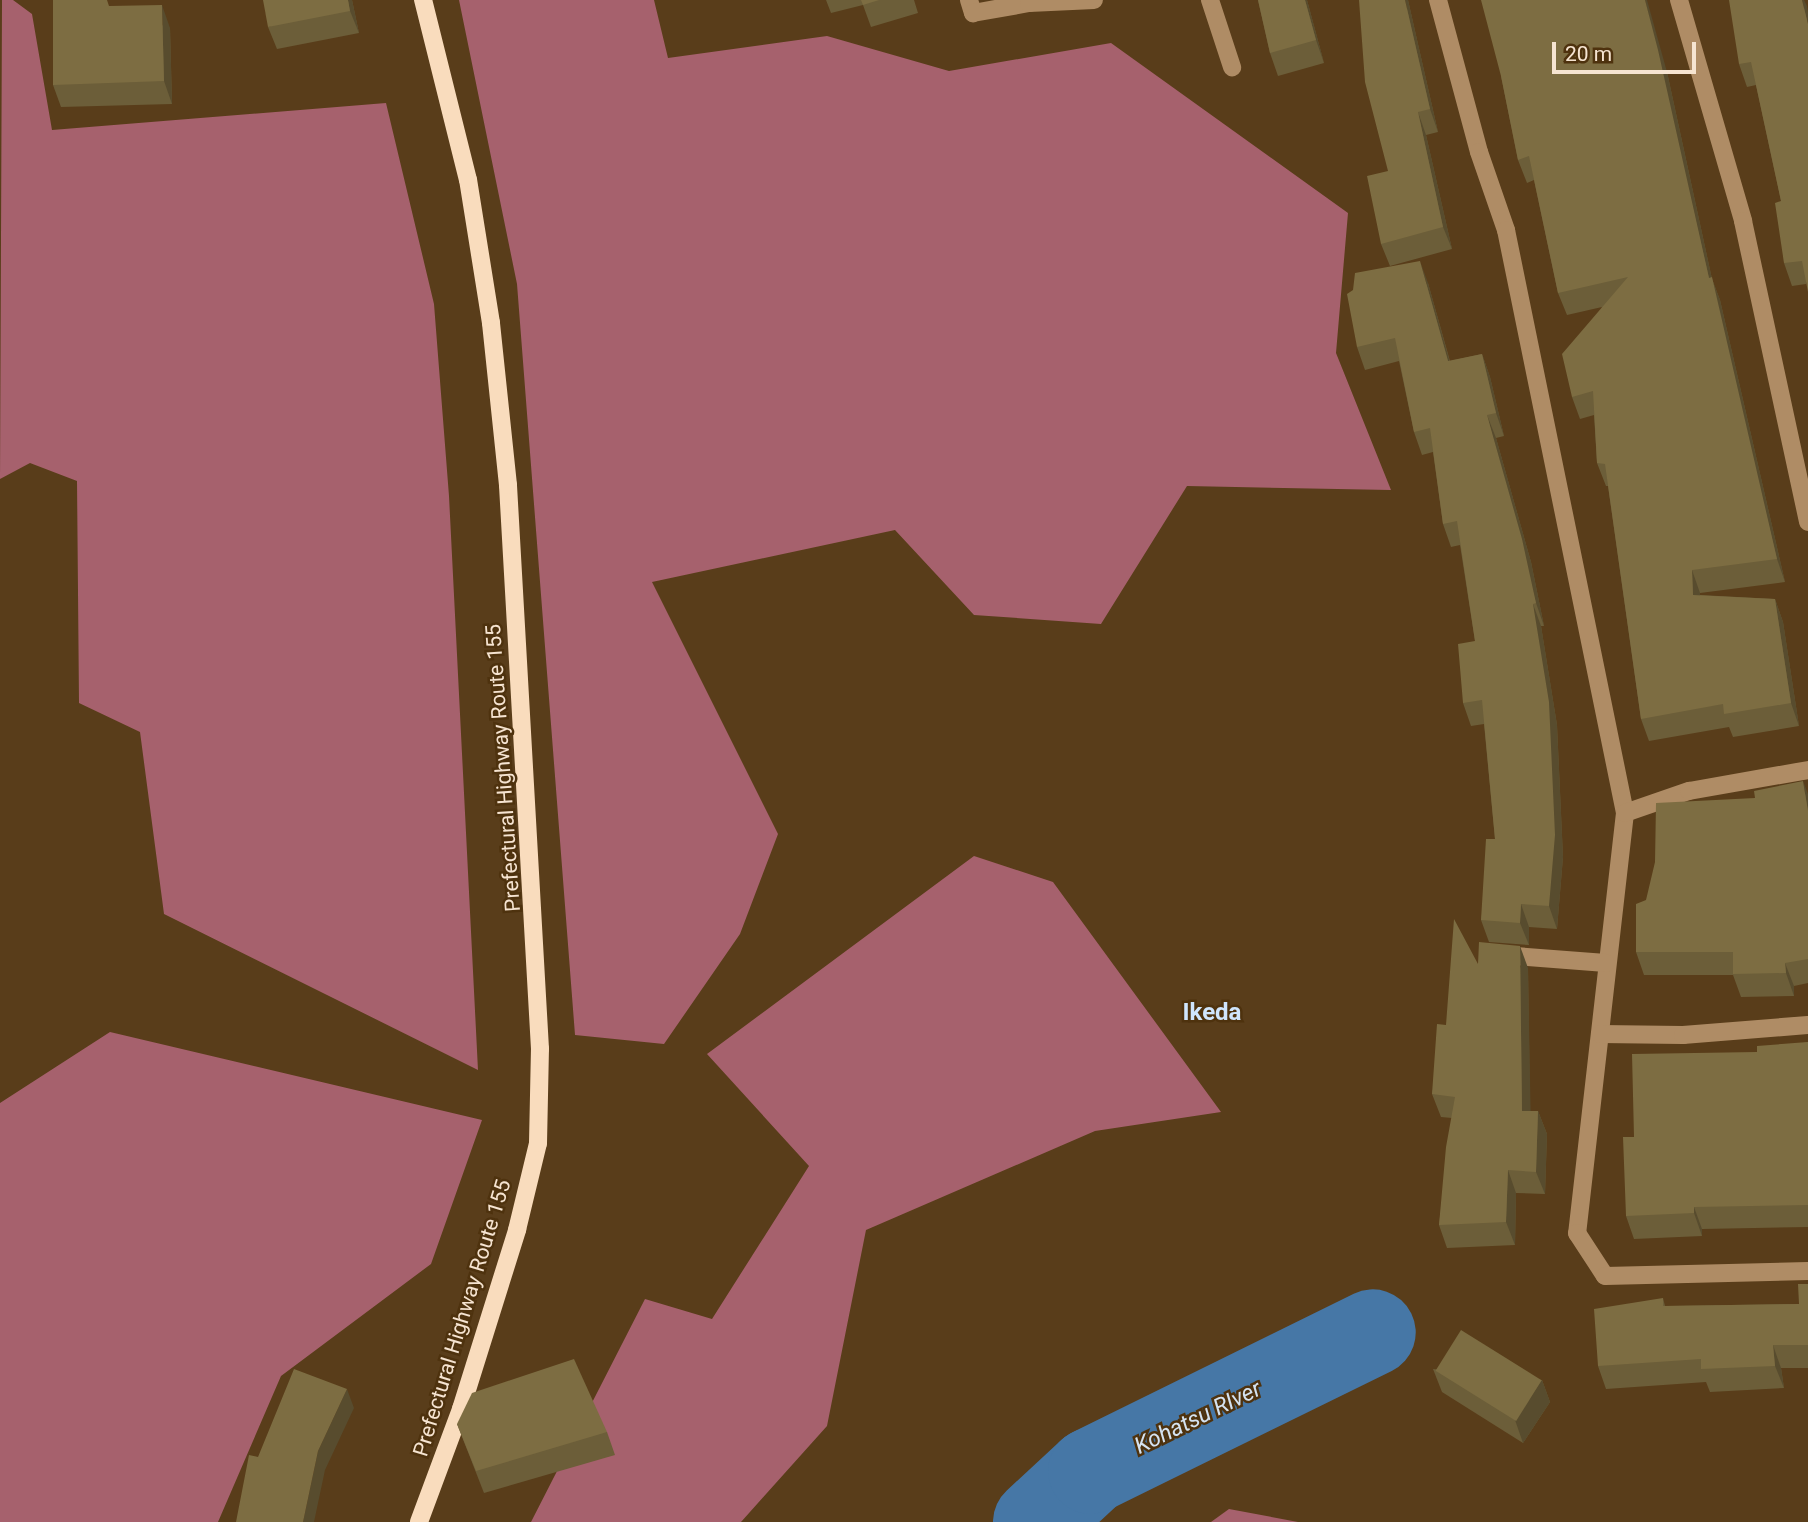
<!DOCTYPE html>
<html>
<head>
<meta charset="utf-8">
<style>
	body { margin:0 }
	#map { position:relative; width:1808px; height:1522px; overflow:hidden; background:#593d1a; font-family:Roboto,sans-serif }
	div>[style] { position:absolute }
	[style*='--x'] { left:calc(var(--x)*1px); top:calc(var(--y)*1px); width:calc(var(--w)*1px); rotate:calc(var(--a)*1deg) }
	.forest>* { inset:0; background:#a6616d }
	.river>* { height:86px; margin:-43px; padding:0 43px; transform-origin:43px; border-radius:43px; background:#4677a6 }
	.minor>* { height:18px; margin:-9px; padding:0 9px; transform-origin:9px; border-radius:9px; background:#af8c65 }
	.major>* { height:18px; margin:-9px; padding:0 9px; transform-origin:9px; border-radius:9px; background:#f9dcbd }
	.wall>* { inset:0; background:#6c5e39 }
	.shaded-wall>* { inset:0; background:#584c2e }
	.building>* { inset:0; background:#7d6d42; transform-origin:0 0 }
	span { translate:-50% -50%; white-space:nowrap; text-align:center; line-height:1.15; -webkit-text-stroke:5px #4e320e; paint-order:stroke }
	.street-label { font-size:21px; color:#f6e4d1 }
	.water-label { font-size:23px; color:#d5e3f1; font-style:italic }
	.quarter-label { font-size:24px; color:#cfe5fd; font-weight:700 }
	.scale { position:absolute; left:1552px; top:42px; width:144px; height:32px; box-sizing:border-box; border:4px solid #f6e4d1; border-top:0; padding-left:9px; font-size:21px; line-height:24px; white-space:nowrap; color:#f6e4d1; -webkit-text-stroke:5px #4e320e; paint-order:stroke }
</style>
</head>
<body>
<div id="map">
	<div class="forest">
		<div style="clip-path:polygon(2px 0,13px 0,32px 14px,52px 130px,386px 103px,434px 304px,449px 496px,478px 1070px,164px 914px,140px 732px,79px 703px,77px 481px,30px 463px,0 479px)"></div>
		<div style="clip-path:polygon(459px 0,654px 0,668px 58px,827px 36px,949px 71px,1111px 43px,1348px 213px,1336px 353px,1391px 490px,1187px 486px,1101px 624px,974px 615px,895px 530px,652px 582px,778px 834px,740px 934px,664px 1044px,575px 1035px,517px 284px)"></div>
		<div style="clip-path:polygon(974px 856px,1053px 882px,1221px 1112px,1095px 1131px,866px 1230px,827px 1426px,741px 1522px,531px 1522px,645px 1299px,712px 1319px,809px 1166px,707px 1054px)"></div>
		<div style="clip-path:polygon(110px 1032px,482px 1120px,431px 1264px,281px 1376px,218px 1522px,0 1522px,0 1103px)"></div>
		<div style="clip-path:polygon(1229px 1509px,1298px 1522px,1211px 1522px)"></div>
	</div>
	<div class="river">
		<div style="--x:1036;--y:1522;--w:75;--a:-42.8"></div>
		<div style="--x:1091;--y:1471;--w:314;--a:-26.2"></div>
	</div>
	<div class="minor">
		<div style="--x:969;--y:0;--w:14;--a:73"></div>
		<div style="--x:973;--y:13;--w:57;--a:-10.1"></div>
		<div style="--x:1029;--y:3;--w:65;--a:-2.6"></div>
		<div style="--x:1210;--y:0;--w:71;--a:71.8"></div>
		<div style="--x:1438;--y:0;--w:157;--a:74.9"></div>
		<div style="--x:1479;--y:152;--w:83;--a:70.9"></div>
		<div style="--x:1506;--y:230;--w:595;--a:78.46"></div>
		<div style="--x:1625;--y:813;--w:423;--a:96.5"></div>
		<div style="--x:1577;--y:1233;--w:51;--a:56.9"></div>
		<div style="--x:1605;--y:1276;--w:203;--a:-1.4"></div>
		<div style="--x:1679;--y:0;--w:230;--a:73.8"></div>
		<div style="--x:1743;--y:221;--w:308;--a:77.8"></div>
		<div style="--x:1625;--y:813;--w:68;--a:-19"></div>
		<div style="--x:1689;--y:791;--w:121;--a:-10"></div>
		<div style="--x:1502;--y:955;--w:104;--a:4.4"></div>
		<div style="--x:1600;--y:1034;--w:83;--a:0.7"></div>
		<div style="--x:1683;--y:1035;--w:125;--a:-4.6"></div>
	</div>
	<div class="major">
		<div style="--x:419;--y:1522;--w:121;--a:-69.6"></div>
		<div style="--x:461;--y:1409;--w:188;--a:-72.6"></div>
		<div style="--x:517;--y:1230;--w:89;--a:-76.4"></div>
		<div style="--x:538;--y:1143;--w:94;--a:-88.8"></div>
		<div style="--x:540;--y:1049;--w:565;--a:-93.25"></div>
		<div style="--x:508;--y:485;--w:163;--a:-96"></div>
		<div style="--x:491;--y:323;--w:145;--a:-99.1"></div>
		<div style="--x:468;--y:180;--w:186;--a:-104"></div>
	</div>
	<div class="wall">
		<div style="clip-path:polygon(352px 0,359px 33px,277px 49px,268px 27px)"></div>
		<div style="clip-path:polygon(826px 0,914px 0,918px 13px,871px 27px,863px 5px,831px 13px)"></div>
		<div style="clip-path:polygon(1258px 0,1307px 0,1324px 63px,1278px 76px,1270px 53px)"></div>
		<div style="clip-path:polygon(1408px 0,1438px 132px,1426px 135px,1452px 249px,1390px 266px,1381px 244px,1388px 171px)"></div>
		<div style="clip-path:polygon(109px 6px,170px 28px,172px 104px,61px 107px,53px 85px)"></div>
		<div style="clip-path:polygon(1807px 6px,1806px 284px,1792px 286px,1784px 263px,1781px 201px,1756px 85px,1747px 87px,1739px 64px)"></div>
		<div style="clip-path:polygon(1667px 72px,1712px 279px,1720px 300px,1785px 582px,1700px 593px,1700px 595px,1775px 599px,1783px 622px,1799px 726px,1733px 737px,1729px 727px,1649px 741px,1641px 719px,1608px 486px,1606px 486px,1597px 463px,1594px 415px,1580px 419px,1572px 397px,1602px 307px,1567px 315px,1558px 293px,1534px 180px,1527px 183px,1518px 160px,1501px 76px)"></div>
		<div style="clip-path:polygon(1428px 283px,1450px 361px,1482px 354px,1490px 377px,1504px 436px,1496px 438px,1531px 562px,1544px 626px,1541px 626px,1557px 725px,1563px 857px,1557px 929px,1529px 927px,1529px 945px,1489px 942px,1481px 920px,1495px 839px,1484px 724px,1471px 726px,1463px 703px,1475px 641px,1460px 545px,1451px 547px,1443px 524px,1433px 452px,1422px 455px,1414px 432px,1399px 361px,1365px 370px,1357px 347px)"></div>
		<div style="clip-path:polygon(1808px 794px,1808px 983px,1794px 986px,1794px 996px,1741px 997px,1733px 975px,1644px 975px,1636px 952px,1646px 900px,1755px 798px)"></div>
		<div style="clip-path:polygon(1478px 964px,1528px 968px,1530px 1111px,1538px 1111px,1547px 1134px,1545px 1194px,1516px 1193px,1515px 1245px,1447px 1248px,1439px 1225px,1452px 1118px,1441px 1117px,1432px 1094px,1446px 1025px)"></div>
		<div style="clip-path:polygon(1808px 1042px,1808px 1227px,1702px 1229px,1702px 1236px,1634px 1239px,1626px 1216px,1634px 1137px,1757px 1052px)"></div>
		<div style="clip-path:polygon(1808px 1284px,1808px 1368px,1781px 1368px,1784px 1388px,1710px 1392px,1706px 1382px,1606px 1389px,1598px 1366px,1663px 1298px,1665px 1306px,1799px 1304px)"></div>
		<div style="clip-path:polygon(1433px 1369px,1542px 1380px,1550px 1402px,1523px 1443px,1442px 1392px)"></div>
		<div style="clip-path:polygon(457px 1424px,607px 1432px,615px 1455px,484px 1493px)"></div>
	</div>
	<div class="shaded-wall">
		<div style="clip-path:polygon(348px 0,352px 0,359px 33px,350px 11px)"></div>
		<div style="clip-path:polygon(1305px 0,1307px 0,1324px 63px,1316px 40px)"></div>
		<div style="clip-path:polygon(1405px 0,1408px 0,1438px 132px,1430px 109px)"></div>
		<div style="clip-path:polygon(1645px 0,1647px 0,1667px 72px,1712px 279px,1720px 300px,1785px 582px,1777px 559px,1709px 278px)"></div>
		<div style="clip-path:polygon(1802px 0,1804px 0,1807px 6px,1808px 12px,1808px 24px)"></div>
		<div style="clip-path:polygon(162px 5px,170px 28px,172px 104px,164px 81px)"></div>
		<div style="clip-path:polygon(1418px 112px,1426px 135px,1452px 249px,1443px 227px)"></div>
		<div style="clip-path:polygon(1420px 261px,1428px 283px,1456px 384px,1448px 361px)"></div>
		<div style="clip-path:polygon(1482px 354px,1490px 377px,1504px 436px,1496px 413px)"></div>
		<div style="clip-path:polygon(1487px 415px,1496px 438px,1531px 562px,1544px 626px,1536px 603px)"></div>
		<div style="clip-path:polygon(1692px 570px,1700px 593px,1701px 617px,1693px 595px)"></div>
		<div style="clip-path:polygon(1775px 599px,1783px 622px,1799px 726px,1791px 703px)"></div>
		<div style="clip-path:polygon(1533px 604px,1541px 626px,1557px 725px,1563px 857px,1557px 929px,1549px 906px)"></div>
		<div style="clip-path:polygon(1803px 781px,1808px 794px,1808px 811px)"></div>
		<div style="clip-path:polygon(1521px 904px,1529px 927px,1529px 945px,1520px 923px)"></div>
		<div style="clip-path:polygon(1520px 946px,1528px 968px,1531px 1134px,1522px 1111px)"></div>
		<div style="clip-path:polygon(1785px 963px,1794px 986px,1794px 996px,1786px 973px)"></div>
		<div style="clip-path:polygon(1538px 1111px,1547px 1134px,1545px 1194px,1536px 1172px)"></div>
		<div style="clip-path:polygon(1508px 1170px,1516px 1193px,1515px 1245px,1506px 1222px)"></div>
		<div style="clip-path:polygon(1694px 1207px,1702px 1229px,1702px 1236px,1694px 1213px)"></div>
		<div style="clip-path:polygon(1773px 1345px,1781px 1368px,1784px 1388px,1775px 1366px)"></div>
		<div style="clip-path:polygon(1542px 1380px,1550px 1402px,1523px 1443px,1515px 1420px)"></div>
		<div style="clip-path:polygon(347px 1389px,354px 1408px,325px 1470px,314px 1522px,303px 1522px,318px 1451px)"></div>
	</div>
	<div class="building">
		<div style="clip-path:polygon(53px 0,107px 0,109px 6px,162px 5px,164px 81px,53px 85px)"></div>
		<div style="clip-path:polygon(263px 0,348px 0,350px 11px,268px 27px)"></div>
		<div style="clip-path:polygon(861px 0,879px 0,863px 5px)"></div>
		<div style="clip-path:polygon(1258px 0,1305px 0,1316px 40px,1270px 53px)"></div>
		<div style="clip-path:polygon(1359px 0,1405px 0,1430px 109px,1418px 112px,1443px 227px,1381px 244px,1367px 176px,1388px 171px,1365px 82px)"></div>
		<div style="clip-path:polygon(1481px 0,1645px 0,1658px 50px,1709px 278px,1712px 277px,1777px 559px,1692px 570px,1693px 595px,1775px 599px,1791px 703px,1724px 714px,1723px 704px,1641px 719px,1605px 464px,1597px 463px,1593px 391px,1572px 397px,1562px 354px,1628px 277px,1558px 293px,1529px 156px,1518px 160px,1501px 76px)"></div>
		<div style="clip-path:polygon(1729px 0,1802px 0,1808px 24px,1808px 292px,1802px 261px,1784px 263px,1775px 203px,1781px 201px,1751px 62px,1739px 64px)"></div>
		<div style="clip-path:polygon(1420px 261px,1448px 361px,1482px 354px,1496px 413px,1487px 415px,1522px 539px,1536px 603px,1533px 604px,1549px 702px,1555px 835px,1549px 906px,1521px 904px,1520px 923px,1481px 920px,1486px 839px,1495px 839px,1482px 700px,1463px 703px,1458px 644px,1475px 641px,1457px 521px,1443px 524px,1430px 428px,1414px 432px,1395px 338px,1357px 347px,1347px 294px,1353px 290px,1355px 273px)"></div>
		<div style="clip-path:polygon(1803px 781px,1808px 811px,1808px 959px,1785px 963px,1786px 973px,1733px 974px,1733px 952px,1636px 952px,1636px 904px,1646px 900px,1655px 862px,1656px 803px,1755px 798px,1754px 791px)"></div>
		<div style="clip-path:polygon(1454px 919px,1478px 964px,1479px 942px,1520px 946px,1522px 1111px,1538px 1111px,1536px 1172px,1508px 1170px,1506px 1222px,1439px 1225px,1446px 1147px,1455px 1097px,1432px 1094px,1437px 1024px,1446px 1025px)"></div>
		<div style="clip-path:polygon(1808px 1042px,1808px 1205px,1694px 1207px,1694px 1213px,1626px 1216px,1623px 1137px,1634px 1137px,1632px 1054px,1757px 1052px,1757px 1046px)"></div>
		<div style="clip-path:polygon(1798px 1284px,1808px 1284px,1808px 1345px,1773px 1345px,1775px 1366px,1701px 1369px,1701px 1359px,1598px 1366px,1594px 1309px,1663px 1298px,1663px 1306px,1799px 1304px)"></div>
		<div style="left:1461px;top:1330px;width:95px;height:48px;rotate:32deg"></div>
		<div style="clip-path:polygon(574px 1359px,607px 1432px,476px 1471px,457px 1424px,472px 1393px)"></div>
		<div style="clip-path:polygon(294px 1369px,347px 1389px,318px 1451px,303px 1522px,236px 1522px,249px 1455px,258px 1457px)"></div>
	</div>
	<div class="street-label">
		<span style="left:503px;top:768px;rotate:-94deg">Prefectural Highway Route 155</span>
		<span style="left:462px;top:1318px;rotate:-73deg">Prefectural Highway Route 155</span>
	</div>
	<div class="water-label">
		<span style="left:1198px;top:1418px;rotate:-26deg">Kohatsu RIver</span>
	</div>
	<div class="quarter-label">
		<span style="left:1212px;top:1013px">Ikeda</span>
	</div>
	<div class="scale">20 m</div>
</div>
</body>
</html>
